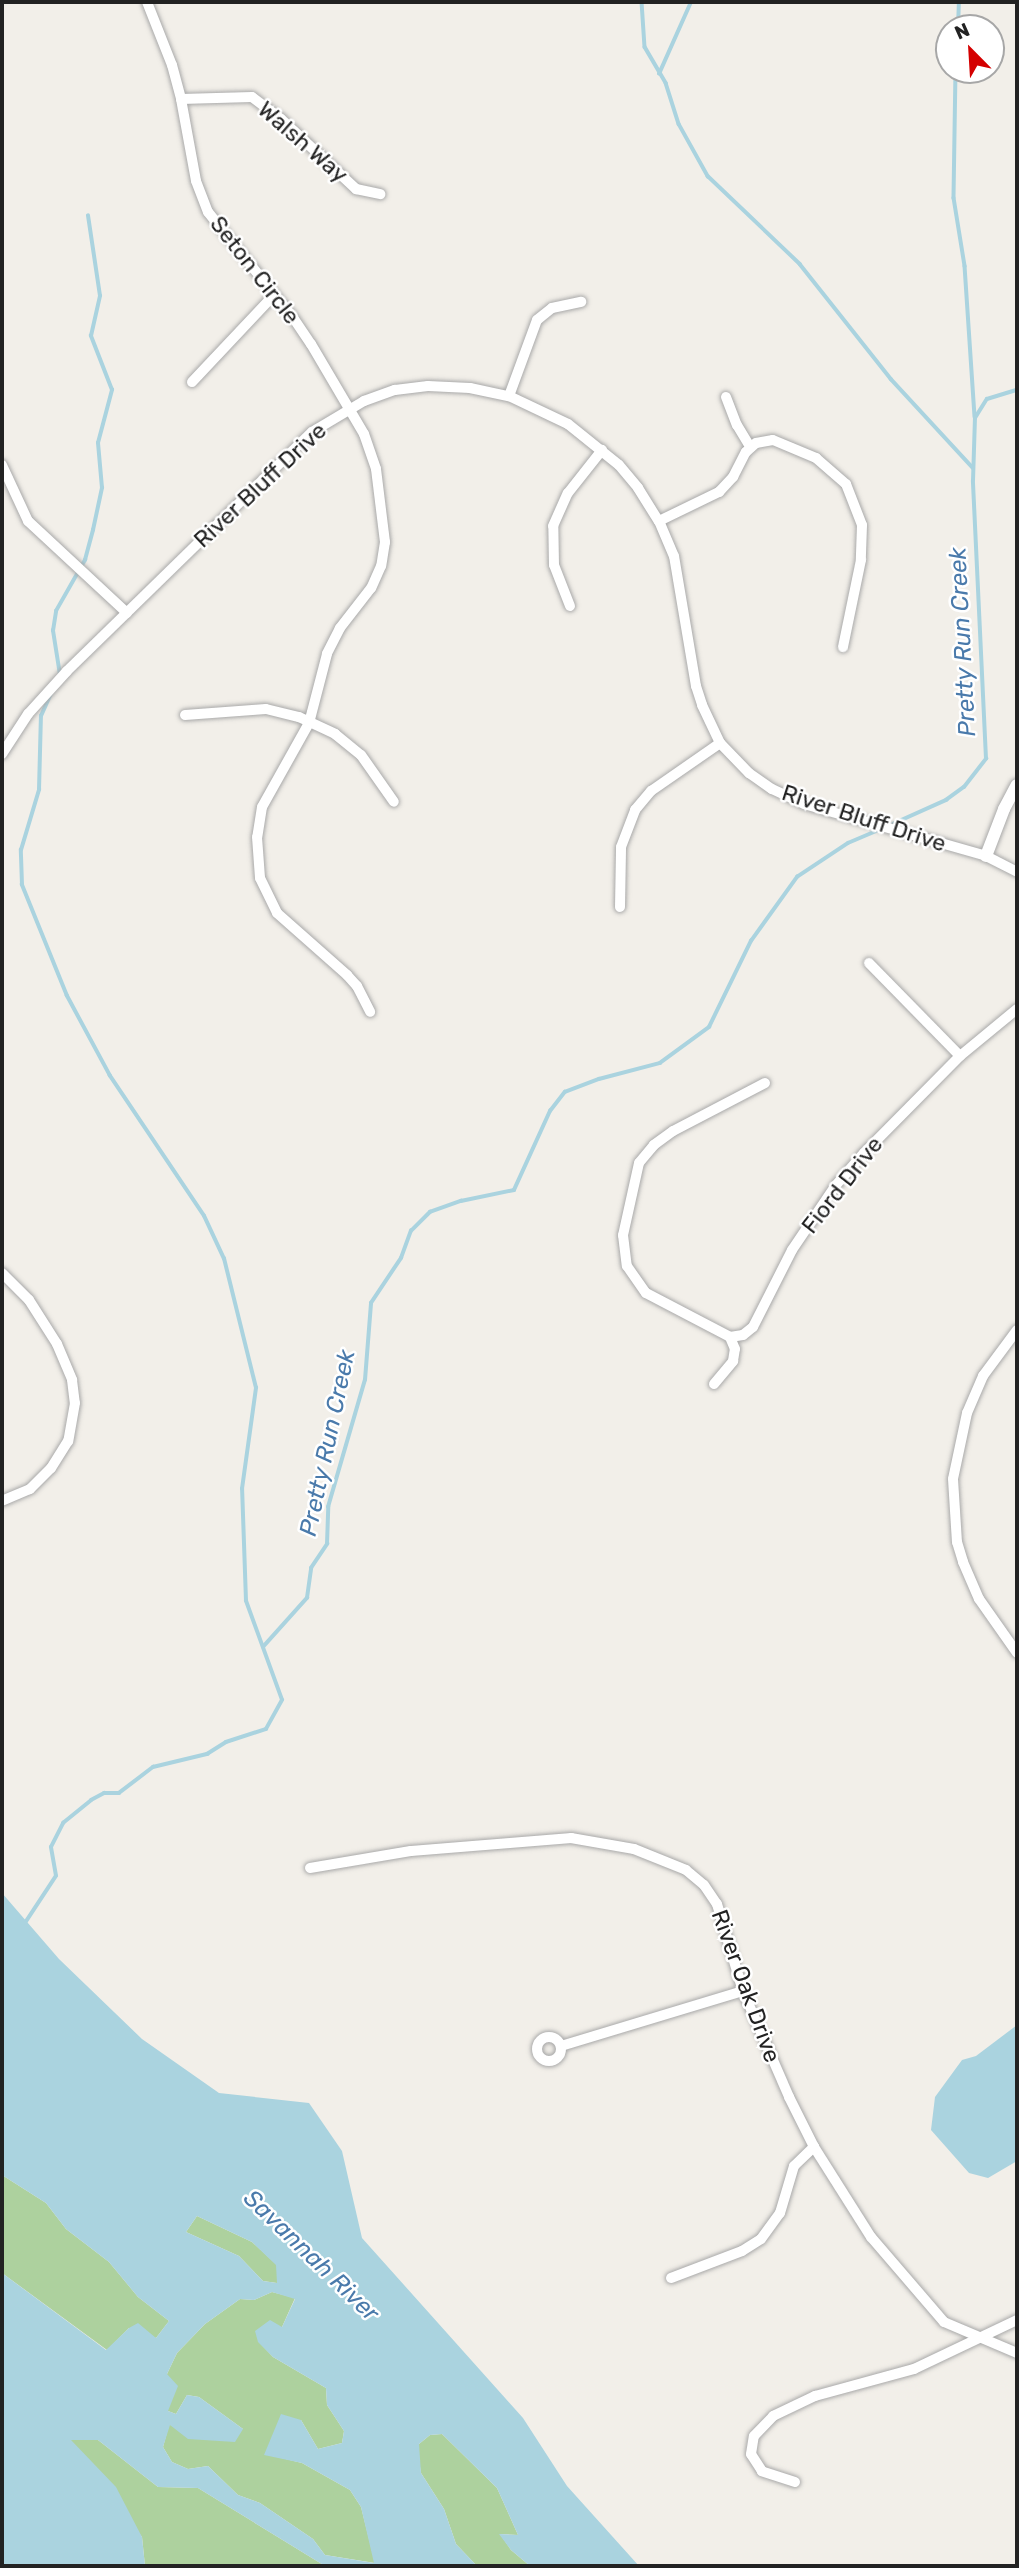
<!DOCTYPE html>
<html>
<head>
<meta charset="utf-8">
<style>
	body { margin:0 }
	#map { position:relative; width:1019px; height:2568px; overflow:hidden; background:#f2efe9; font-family:Rubik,sans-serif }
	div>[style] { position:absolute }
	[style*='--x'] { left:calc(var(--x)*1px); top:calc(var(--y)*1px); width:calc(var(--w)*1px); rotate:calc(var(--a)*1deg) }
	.forest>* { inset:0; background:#add19e }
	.water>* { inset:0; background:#aad3df }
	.stream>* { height:3.5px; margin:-1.75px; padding:0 1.75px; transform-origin:1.75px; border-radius:1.75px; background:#aad3df }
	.roads { filter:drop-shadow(0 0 2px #a9a9a9) drop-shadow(0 0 2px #a9a9a9) }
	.minor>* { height:10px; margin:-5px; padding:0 5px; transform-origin:5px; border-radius:5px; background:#fff }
	.minor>.ring { margin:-5px; padding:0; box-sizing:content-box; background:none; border:10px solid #fff; border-radius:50% }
	.tertiary>* { height:12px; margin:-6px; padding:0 6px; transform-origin:6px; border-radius:6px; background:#fff }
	span { translate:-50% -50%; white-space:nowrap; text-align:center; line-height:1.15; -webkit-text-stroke:5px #fff; paint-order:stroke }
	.street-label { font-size:23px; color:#222 }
	.water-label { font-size:24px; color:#4a7aab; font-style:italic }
	.frame { position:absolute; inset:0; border:4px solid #222; pointer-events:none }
	.north { position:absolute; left:935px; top:14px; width:70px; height:70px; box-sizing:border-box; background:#fff; border:2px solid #a7a7a7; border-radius:50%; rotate:336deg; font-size:19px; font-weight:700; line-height:28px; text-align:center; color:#222 }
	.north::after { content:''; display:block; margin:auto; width:24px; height:32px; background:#d40000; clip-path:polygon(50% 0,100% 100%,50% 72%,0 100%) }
</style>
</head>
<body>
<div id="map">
	<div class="forest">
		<div style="clip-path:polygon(2px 2175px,46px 2203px,66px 2229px,109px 2262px,138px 2297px,169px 2321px,156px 2338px,129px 2328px,107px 2350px,2px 2273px)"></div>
		<div style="clip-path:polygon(197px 2216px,252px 2242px,277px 2265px,277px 2283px,263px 2281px,239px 2256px,186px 2232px)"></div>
		<div style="clip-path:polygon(272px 2292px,295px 2298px,282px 2327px,258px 2341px,273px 2357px,326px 2388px,327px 2405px,344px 2431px,342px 2443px,318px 2449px,301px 2420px,280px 2423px,265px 2454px,302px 2463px,350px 2490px,361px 2507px,375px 2563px,325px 2555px,313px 2539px,260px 2503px,238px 2495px,208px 2466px,188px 2469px,172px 2462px,163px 2447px,169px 2425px,243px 2429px,199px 2397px,187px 2395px,176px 2414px,168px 2411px,167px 2374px,177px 2353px,205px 2324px,240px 2299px,254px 2300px)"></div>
		<div style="clip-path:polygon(442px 2434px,497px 2488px,518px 2535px,500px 2534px,511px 2550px,530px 2566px,477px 2566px,456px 2544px,444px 2509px,421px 2473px,418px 2454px,419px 2444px,430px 2435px)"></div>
		<div style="clip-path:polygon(69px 2440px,98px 2440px,158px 2487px,198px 2488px,325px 2566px,145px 2566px,142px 2537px)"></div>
	</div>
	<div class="water">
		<div style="clip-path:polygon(evenodd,2px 1893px,59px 1959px,142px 2039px,219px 2093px,309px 2103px,342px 2151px,362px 2238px,523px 2418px,567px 2486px,639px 2566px,530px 2566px,511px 2550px,499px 2534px,518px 2535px,497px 2488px,442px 2434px,430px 2435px,419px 2444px,421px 2473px,444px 2509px,456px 2544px,477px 2566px,325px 2566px,198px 2488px,158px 2487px,98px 2440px,71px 2440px,116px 2487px,142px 2537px,145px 2566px,2px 2566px,2px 2273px,106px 2350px,129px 2328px,138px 2323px,156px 2338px,169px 2321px,138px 2297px,109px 2262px,66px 2229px,46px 2203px,2px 2175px,2px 1893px,197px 2216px,252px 2242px,276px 2265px,277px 2283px,263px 2281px,239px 2256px,186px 2232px,197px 2216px,2px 1893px,272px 2292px,295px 2299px,282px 2327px,270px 2320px,255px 2331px,258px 2342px,273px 2357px,326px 2388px,327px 2405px,344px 2431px,342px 2443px,318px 2449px,301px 2420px,281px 2414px,264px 2455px,302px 2463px,350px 2490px,361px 2507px,374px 2563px,325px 2555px,313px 2539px,260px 2503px,238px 2495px,208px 2466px,188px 2469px,172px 2462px,163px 2447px,170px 2425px,188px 2439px,235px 2442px,243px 2429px,199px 2397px,187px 2395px,176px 2414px,168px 2411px,178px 2386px,167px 2374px,177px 2353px,205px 2324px,240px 2299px,254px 2300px,272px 2292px)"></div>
		<div style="clip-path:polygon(1017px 2025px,1017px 2161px,988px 2178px,969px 2173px,931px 2130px,935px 2097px,962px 2060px,976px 2056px)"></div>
	</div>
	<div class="stream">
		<div style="--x:642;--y:2;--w:45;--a:86.2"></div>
		<div style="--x:645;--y:47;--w:42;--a:59.7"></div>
		<div style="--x:666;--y:83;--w:43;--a:72.4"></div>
		<div style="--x:679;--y:124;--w:60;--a:60.9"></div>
		<div style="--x:708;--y:176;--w:127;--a:43.7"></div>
		<div style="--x:800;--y:264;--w:147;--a:51.6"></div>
		<div style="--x:891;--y:379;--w:121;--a:47.3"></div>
		<div style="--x:958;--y:28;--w:26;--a:-88"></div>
		<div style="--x:956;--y:70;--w:128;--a:90.9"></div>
		<div style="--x:954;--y:198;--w:69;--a:80.8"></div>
		<div style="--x:965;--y:266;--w:151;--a:86.2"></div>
		<div style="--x:659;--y:74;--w:79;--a:-66"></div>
		<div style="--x:60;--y:675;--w:45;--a:-99"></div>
		<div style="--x:53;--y:631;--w:20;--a:-81"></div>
		<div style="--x:56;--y:611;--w:59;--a:-60.4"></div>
		<div style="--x:85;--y:560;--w:31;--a:-75"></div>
		<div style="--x:93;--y:530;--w:43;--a:-77.9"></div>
		<div style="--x:102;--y:488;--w:45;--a:-95.1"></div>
		<div style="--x:98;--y:443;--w:55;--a:-75.2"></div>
		<div style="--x:112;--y:390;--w:58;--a:-111.3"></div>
		<div style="--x:91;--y:336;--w:41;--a:-77.3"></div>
		<div style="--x:100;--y:296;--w:81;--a:-98.5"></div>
		<div style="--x:888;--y:826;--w:64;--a:-24.1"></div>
		<div style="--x:946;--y:800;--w:22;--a:-36"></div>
		<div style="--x:964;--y:787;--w:36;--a:-52"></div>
		<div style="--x:986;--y:759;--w:278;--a:-92.7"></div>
		<div style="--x:973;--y:481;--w:63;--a:-88.2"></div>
		<div style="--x:975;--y:418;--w:22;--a:-58"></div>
		<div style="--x:987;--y:399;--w:31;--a:-17"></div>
		<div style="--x:263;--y:1647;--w:66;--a:-48.1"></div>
		<div style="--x:307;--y:1598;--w:30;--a:-82"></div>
		<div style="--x:311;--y:1568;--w:29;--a:-56"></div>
		<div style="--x:327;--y:1544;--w:37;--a:-88"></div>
		<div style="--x:328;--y:1507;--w:132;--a:-73.8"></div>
		<div style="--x:365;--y:1380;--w:77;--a:-85.5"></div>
		<div style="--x:371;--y:1303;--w:54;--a:-56.3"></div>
		<div style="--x:401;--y:1258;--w:29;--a:-70"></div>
		<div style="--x:411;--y:1231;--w:27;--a:-45"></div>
		<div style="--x:430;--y:1212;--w:33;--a:-20"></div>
		<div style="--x:461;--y:1201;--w:54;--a:-11.7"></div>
		<div style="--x:514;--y:1190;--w:87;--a:-65.5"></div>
		<div style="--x:550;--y:1111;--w:24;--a:-52"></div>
		<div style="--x:565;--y:1092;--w:36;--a:-21"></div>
		<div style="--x:599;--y:1079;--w:63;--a:-14.7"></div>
		<div style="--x:660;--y:1063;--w:61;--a:-36.3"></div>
		<div style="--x:709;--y:1027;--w:96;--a:-64"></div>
		<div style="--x:751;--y:941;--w:79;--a:-54.3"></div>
		<div style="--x:797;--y:877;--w:61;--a:-33.7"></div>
		<div style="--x:848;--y:843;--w:36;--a:-23"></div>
		<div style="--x:25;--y:1923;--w:56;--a:-56.6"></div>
		<div style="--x:56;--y:1876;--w:29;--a:-100"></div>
		<div style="--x:51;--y:1847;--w:27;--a:-63"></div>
		<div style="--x:63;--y:1823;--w:36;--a:-39"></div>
		<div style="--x:91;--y:1800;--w:15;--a:-28"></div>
		<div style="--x:104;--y:1793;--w:15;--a:0"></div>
		<div style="--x:119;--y:1793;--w:43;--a:-37.4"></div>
		<div style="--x:153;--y:1767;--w:56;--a:-13.5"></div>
		<div style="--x:207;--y:1754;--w:22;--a:-32"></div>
		<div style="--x:226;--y:1742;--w:42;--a:-18"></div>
		<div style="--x:266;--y:1729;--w:33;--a:-61"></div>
		<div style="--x:282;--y:1700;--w:105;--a:-110"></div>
		<div style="--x:246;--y:1601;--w:112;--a:-92"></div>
		<div style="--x:242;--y:1489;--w:102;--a:-82.1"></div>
		<div style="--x:256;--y:1388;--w:133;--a:-103.9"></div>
		<div style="--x:224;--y:1259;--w:47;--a:-114.9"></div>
		<div style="--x:204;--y:1216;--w:169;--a:-123.9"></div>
		<div style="--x:110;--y:1076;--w:91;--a:-118.3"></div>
		<div style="--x:67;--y:996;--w:120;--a:-112.1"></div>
		<div style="--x:22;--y:885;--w:35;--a:-92"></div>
		<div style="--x:21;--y:850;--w:63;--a:-73.3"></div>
		<div style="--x:39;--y:790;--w:74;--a:-88.5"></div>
		<div style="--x:41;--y:716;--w:24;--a:-66"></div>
	</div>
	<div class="roads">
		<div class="minor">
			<div style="--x:147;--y:2;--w:68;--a:68.4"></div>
			<div style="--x:172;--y:65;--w:35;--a:75"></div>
			<div style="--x:181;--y:99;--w:83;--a:79.6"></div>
			<div style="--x:196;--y:181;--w:33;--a:69"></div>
			<div style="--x:208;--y:212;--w:134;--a:51.1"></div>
			<div style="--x:292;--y:316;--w:34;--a:56"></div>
			<div style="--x:311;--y:344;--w:104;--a:59.5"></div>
			<div style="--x:364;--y:434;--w:37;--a:71"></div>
			<div style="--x:376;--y:469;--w:74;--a:83"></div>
			<div style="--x:385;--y:542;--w:24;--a:99"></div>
			<div style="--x:381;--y:566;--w:24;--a:114"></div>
			<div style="--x:371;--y:588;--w:51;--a:127.8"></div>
			<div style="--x:340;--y:628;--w:29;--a:117"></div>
			<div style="--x:327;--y:654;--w:71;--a:104.6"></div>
			<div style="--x:309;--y:723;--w:96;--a:119.2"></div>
			<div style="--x:262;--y:807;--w:30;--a:99"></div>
			<div style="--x:257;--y:837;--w:41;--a:85.8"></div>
			<div style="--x:260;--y:878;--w:39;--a:64"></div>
			<div style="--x:277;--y:913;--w:94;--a:41.5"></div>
			<div style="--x:347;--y:975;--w:15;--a:48"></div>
			<div style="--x:357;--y:986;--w:29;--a:63"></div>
			<div style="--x:181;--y:99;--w:71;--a:-1.6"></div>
			<div style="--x:252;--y:97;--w:36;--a:37"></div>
			<div style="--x:281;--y:119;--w:103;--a:43"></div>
			<div style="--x:356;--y:189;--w:25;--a:12"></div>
			<div style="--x:192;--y:382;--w:120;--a:-46.7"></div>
			<div style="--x:509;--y:396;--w:81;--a:-69.8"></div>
			<div style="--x:537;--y:320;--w:19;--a:-39"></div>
			<div style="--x:552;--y:308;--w:30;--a:-12"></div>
			<div style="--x:726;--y:397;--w:30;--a:69"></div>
			<div style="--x:737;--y:425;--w:26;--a:59"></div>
			<div style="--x:2;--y:465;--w:62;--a:65.1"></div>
			<div style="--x:28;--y:521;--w:135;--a:42.9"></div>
			<div style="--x:659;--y:521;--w:67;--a:-25.8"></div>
			<div style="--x:719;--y:492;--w:21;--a:-47"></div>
			<div style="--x:733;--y:477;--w:28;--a:-63"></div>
			<div style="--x:746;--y:452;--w:13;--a:-42"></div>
			<div style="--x:756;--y:443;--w:17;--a:-10"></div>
			<div style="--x:773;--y:440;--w:47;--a:22.7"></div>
			<div style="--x:816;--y:458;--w:40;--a:41"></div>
			<div style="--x:846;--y:484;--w:44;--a:68.7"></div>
			<div style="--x:862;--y:525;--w:35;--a:92"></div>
			<div style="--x:861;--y:560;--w:89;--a:101.7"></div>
			<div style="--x:570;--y:606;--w:44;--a:-111.3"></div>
			<div style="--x:554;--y:565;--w:39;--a:-91"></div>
			<div style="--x:553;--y:526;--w:36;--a:-66"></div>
			<div style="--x:568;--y:493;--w:55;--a:-51.7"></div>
			<div style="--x:185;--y:715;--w:81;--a:-4.2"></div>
			<div style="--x:266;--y:709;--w:34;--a:14"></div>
			<div style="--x:299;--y:717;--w:40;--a:25"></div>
			<div style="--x:335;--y:734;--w:33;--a:39"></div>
			<div style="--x:361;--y:755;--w:57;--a:54.9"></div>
			<div style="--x:2;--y:754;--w:48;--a:-57"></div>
			<div style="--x:28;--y:714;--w:58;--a:-47.8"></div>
			<div style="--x:67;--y:671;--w:342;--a:-44.3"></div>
			<div style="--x:312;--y:432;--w:61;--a:-30.8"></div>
			<div style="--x:364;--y:401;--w:33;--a:-20"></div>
			<div style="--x:395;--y:390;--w:33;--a:-7"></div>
			<div style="--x:428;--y:386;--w:42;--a:2.7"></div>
			<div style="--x:470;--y:388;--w:40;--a:12"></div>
			<div style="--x:509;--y:396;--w:65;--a:25.4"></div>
			<div style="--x:568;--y:424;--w:65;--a:38.8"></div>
			<div style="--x:619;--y:465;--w:30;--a:50"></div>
			<div style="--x:638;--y:488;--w:39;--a:58"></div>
			<div style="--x:659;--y:521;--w:38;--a:67"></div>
			<div style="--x:674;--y:556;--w:132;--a:80.4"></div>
			<div style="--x:696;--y:686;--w:20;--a:72"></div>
			<div style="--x:702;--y:705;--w:42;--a:64.7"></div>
			<div style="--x:720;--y:743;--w:42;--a:46"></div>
			<div style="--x:749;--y:773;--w:28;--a:35"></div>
			<div style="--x:772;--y:789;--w:35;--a:25"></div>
			<div style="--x:804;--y:804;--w:189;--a:15.9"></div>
			<div style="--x:986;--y:856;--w:35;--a:27"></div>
			<div style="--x:620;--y:907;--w:60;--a:-89"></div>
			<div style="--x:621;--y:847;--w:40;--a:-69"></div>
			<div style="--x:635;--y:810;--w:25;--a:-50"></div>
			<div style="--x:651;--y:791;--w:84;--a:-34.8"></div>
			<div style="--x:869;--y:963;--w:130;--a:45.6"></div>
			<div style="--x:765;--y:1083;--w:104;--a:152.4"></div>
			<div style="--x:673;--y:1131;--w:24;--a:144"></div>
			<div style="--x:654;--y:1145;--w:23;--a:130"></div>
			<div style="--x:639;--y:1163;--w:74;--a:102.5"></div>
			<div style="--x:623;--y:1235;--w:31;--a:83"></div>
			<div style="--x:627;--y:1266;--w:33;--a:55"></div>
			<div style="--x:646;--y:1293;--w:95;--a:27.6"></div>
			<div style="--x:730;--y:1337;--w:13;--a:-9"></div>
			<div style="--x:743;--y:1335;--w:13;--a:-39"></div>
			<div style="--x:753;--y:1327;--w:86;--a:-63.1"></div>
			<div style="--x:792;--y:1250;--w:78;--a:-55.9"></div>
			<div style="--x:836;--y:1185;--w:43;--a:-48.8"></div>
			<div style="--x:864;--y:1153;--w:136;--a:-45.3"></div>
			<div style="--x:960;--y:1056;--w:74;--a:-39.5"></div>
			<div style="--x:2;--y:1273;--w:38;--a:45"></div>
			<div style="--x:29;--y:1300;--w:52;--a:57.5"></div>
			<div style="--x:57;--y:1344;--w:39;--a:67"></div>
			<div style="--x:72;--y:1380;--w:23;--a:83"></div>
			<div style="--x:75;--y:1403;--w:39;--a:100"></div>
			<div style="--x:68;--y:1441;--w:32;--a:122"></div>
			<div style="--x:51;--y:1468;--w:30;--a:135"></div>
			<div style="--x:30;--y:1489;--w:30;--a:157"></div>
			<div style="--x:1017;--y:1330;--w:57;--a:126.5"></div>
			<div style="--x:983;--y:1376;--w:40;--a:113.4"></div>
			<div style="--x:967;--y:1413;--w:67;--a:102"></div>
			<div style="--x:953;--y:1479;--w:63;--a:86.4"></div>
			<div style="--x:957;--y:1542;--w:21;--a:73"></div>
			<div style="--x:963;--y:1562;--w:40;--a:66.6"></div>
			<div style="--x:979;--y:1599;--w:66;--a:54.9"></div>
			<div style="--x:714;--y:1384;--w:30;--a:-50"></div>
			<div style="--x:733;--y:1361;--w:12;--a:-81"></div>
			<div style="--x:735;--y:1349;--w:13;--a:-113"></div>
			<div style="--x:310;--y:1868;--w:102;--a:-9.6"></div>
			<div style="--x:411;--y:1851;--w:161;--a:-4.6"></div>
			<div style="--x:571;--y:1838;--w:64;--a:9.9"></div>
			<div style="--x:634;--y:1849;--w:56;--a:22"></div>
			<div style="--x:686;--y:1870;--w:23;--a:40"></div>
			<div style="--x:704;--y:1885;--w:23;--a:56"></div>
			<div style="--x:717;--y:1904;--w:91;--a:73.4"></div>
			<div style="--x:743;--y:1991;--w:116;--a:66.5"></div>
			<div style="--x:789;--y:2097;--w:56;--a:63.4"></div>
			<div style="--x:814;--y:2147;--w:107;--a:57.7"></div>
			<div style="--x:871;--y:2237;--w:112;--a:49.3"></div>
			<div style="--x:944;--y:2322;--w:79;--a:23"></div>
			<div class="ring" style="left:537px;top:2037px;width:14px;height:14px"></div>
			<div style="--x:561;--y:2046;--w:190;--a:-16.8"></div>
			<div style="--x:671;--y:2278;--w:76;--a:-20.8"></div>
			<div style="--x:742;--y:2251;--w:22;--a:-32"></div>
			<div style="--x:761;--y:2239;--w:32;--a:-54"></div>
			<div style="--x:780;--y:2213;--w:49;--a:-73.4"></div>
			<div style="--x:794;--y:2166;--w:28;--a:-44"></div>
			<div style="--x:795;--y:2482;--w:35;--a:-162"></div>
			<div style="--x:762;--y:2471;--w:20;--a:-123"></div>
			<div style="--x:751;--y:2454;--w:18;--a:-81"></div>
			<div style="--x:754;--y:2436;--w:28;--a:-46"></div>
			<div style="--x:773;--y:2416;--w:47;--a:-25.5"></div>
			<div style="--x:815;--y:2396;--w:103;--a:-15.3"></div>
			<div style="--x:914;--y:2369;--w:114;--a:-25.4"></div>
		</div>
		<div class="tertiary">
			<div style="--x:986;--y:856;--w:50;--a:-69"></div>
			<div style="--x:1004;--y:809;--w:27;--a:-62"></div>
		</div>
	</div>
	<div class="street-label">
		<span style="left:303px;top:142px;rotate:41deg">Walsh Way</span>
		<span style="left:255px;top:270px;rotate:52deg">Seton Circle</span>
		<span style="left:260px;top:485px;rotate:-43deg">River Bluff Drive</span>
		<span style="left:864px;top:818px;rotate:18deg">River Bluff Drive</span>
		<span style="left:842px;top:1185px;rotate:-52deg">Fiord Drive</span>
		<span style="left:746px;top:1986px;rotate:70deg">River Oak Drive</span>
	</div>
	<div class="water-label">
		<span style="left:963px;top:642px;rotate:-93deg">Pretty Run Creek</span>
		<span style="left:328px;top:1443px;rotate:-78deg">Pretty Run Creek</span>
		<span style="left:311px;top:2256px;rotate:44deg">Savannah River</span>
	</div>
	<div class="frame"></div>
	<div class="north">N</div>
</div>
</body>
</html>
